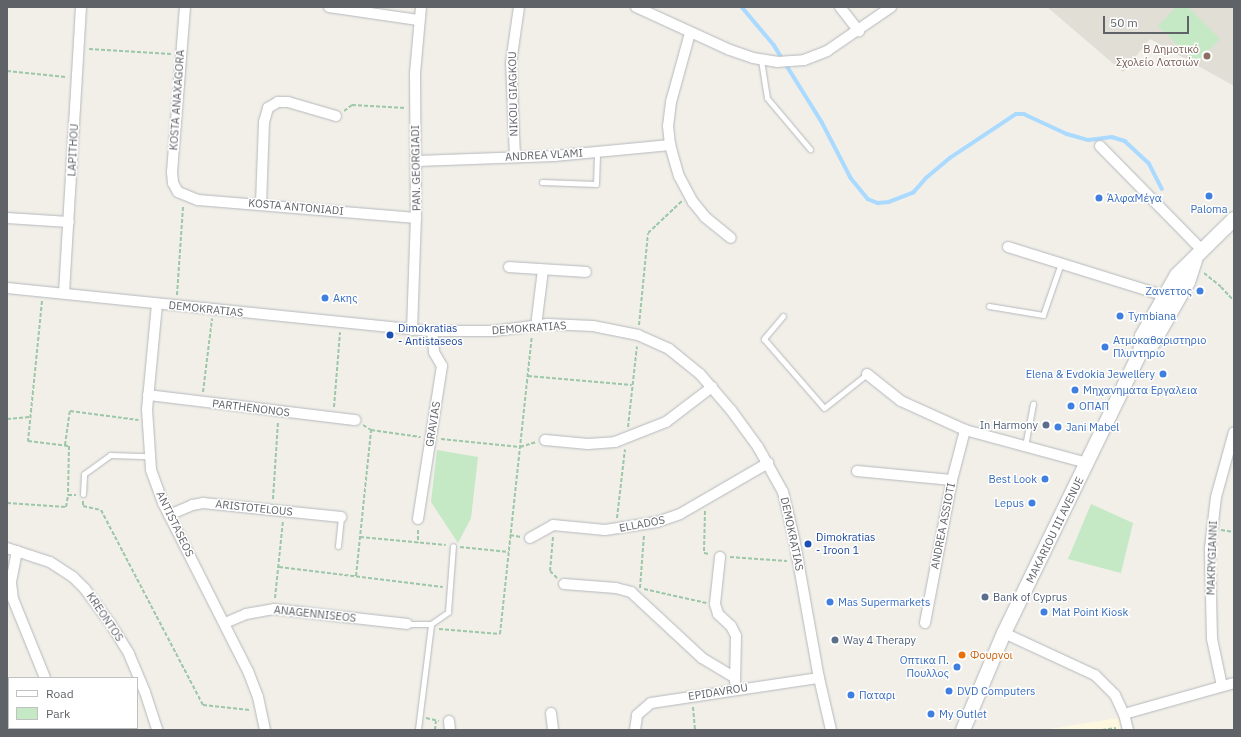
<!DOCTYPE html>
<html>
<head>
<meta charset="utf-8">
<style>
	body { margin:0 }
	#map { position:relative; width:1241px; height:737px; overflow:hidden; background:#f1efe8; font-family:"IBM Plex Sans",sans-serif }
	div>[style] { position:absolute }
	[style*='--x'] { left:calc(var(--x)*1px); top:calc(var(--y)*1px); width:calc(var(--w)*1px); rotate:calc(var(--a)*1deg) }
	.commercial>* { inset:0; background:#fef7e0 }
	.education>* { inset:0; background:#e1ded6 }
	.green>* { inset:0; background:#c5e8c5 }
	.stream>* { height:3.5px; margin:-1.75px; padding:0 1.75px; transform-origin:1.75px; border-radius:1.75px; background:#aadaff }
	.path>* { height:2px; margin-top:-1px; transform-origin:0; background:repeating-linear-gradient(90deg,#9cc7a9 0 4px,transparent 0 6px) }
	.roads { filter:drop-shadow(0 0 1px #b5b8bc) drop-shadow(0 0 1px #b5b8bc) }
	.lane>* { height:5px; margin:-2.5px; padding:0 2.5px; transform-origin:2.5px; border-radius:2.5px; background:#fff }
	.street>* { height:10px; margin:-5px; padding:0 5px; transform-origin:5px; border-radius:5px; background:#fff }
	.secondary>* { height:14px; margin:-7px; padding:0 7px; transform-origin:7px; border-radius:7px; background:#fff }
	.dots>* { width:11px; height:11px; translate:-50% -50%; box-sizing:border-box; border:2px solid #fff; border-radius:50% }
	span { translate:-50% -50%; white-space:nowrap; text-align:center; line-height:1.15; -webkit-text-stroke:3px #fff; paint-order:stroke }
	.education-label { font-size:11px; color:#785e54 }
	.right { translate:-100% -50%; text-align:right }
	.street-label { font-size:11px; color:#5f6368 }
	.shop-label { font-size:11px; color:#366cbe }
	.left { translate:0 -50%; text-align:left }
	.transit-label { font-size:11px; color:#164399 }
	.service-label { font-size:11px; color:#4e5e75 }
	.food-label { font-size:11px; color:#c56008 }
	.frame { position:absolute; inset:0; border:8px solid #5f6368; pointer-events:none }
	.legend { position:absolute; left:8px; top:677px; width:130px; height:52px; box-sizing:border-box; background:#fff; border:1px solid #bfc1c3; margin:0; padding:5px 7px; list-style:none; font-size:12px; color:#5f6368 }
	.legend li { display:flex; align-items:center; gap:8px; height:20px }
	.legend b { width:20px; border:1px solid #bfc1c3 }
	.scale { position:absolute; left:1103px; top:16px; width:86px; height:18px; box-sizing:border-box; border:2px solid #5f6368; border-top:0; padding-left:5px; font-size:12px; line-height:14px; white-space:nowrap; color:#5f6368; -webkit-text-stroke:3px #fff; paint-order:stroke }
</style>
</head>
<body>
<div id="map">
	<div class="commercial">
		<div style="clip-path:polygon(1118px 718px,1122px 730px,1043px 730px)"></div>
	</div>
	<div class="education">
		<div style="clip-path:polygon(1047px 7px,1234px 7px,1234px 86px,1150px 39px,1123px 72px)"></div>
	</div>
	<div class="green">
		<div style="clip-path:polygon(1176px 7px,1188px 7px,1220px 39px,1196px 63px,1158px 26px)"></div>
		<div style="clip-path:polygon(437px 450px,478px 457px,471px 518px,458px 543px,431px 502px)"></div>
		<div style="clip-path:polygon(1091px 504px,1133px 523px,1121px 573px,1068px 559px)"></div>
	</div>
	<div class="stream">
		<div style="--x:742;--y:7;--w:50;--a:49.9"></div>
		<div style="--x:774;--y:45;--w:91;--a:58.1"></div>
		<div style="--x:822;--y:122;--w:63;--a:62.6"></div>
		<div style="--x:851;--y:178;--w:27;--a:51"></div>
		<div style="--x:868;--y:199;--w:11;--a:22"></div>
		<div style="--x:878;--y:203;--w:11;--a:-5"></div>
		<div style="--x:889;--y:202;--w:26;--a:-21"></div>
		<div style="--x:913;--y:193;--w:20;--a:-49"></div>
		<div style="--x:926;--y:178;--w:31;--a:-40"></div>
		<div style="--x:950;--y:158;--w:79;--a:-33.7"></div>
		<div style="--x:1016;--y:114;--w:8;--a:0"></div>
		<div style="--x:1024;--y:114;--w:47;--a:24.9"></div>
		<div style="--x:1067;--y:134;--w:22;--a:16"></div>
		<div style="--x:1088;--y:140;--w:24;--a:-7"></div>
		<div style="--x:1112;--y:137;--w:14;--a:17"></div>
		<div style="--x:1125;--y:141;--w:33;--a:43"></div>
		<div style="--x:1149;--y:163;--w:29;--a:63"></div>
	</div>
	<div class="path">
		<div style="--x:89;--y:49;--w:82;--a:3.5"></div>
		<div style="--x:7;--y:71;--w:59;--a:5.8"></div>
		<div style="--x:344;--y:111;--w:10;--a:-37"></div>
		<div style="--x:352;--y:105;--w:54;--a:3.2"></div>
		<div style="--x:1204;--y:273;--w:22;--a:39"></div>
		<div style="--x:1221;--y:287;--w:19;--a:47"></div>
		<div style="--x:177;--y:295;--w:89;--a:-86.1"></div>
		<div style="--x:42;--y:301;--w:141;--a:95.7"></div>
		<div style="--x:28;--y:441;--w:41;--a:7"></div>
		<div style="--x:69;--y:446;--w:49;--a:91.2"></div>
		<div style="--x:68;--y:495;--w:8;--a:0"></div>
		<div style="--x:639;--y:325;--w:92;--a:-84.4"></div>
		<div style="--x:648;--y:233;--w:47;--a:-43.3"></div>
		<div style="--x:528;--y:376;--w:104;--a:4.9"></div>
		<div style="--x:203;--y:392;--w:74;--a:-83"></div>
		<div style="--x:334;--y:407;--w:75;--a:-85.4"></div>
		<div style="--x:7;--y:419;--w:23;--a:-5"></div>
		<div style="--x:363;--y:425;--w:9;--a:32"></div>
		<div style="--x:371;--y:430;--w:50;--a:8"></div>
		<div style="--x:628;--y:427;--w:81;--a:-83.7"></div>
		<div style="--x:441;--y:439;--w:79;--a:5.8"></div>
		<div style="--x:520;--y:447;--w:17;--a:-17"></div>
		<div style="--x:65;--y:445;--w:34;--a:-82"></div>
		<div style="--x:70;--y:411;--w:69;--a:7.5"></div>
		<div style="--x:273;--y:499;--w:77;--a:-86.3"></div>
		<div style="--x:83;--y:501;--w:5;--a:90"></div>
		<div style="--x:83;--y:506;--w:18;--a:13"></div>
		<div style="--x:101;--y:510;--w:220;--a:62.4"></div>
		<div style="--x:203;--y:705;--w:47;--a:6.1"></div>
		<div style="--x:7;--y:503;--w:59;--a:3.9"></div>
		<div style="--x:66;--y:507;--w:11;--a:-80"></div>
		<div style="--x:705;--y:511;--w:42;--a:91.4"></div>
		<div style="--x:704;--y:553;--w:6;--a:9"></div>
		<div style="--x:617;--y:518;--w:69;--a:-83.4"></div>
		<div style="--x:418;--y:530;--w:13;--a:90"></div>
		<div style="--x:1221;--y:530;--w:13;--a:9"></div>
		<div style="--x:510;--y:535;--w:11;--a:10"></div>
		<div style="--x:360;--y:537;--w:86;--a:5.3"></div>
		<div style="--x:553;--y:537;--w:34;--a:95"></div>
		<div style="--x:550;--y:571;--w:10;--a:45"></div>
		<div style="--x:460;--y:547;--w:49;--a:5.8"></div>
		<div style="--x:730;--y:557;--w:57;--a:4"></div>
		<div style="--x:279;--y:567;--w:165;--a:7"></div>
		<div style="--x:356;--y:576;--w:147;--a:-84.1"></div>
		<div style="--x:640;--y:588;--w:53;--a:-85.7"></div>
		<div style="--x:644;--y:589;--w:64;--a:12.7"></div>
		<div style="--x:275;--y:598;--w:77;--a:-84.1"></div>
		<div style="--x:439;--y:629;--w:61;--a:4.7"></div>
		<div style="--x:500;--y:634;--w:299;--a:-83.9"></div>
		<div style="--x:693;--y:707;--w:23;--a:85"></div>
		<div style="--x:426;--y:718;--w:13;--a:13"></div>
		<div style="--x:435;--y:730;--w:9;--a:-84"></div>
		<div style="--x:1102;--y:730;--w:14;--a:-8"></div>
	</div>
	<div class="roads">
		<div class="lane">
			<div style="--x:761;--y:60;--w:38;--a:81"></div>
			<div style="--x:767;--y:98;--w:67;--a:49.9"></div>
			<div style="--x:542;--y:182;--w:54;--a:2.1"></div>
			<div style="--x:596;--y:184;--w:32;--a:-88"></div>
			<div style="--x:989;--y:306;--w:55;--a:9.5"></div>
			<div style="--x:1043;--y:315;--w:55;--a:-70.9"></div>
			<div style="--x:783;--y:316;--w:30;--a:130"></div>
			<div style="--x:764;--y:339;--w:91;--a:49"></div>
			<div style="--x:824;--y:408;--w:55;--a:-38.3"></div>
			<div style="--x:1025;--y:446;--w:43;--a:-79.2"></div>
			<div style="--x:83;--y:494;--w:20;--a:-87"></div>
			<div style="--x:84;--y:474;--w:32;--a:-36"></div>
			<div style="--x:110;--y:455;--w:38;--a:2"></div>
			<div style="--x:338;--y:546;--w:29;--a:-84"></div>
			<div style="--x:407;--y:624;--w:24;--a:0"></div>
			<div style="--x:431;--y:624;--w:21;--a:-35"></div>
			<div style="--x:448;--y:612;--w:66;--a:-85.7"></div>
			<div style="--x:418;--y:729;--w:106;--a:-82.9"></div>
		</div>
		<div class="street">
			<div style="--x:185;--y:7;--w:166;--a:94.5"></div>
			<div style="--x:172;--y:172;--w:11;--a:85"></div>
			<div style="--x:173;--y:183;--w:10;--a:61"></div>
			<div style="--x:178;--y:192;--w:22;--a:22"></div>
			<div style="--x:198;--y:200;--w:219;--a:4.7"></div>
			<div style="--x:329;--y:7;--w:90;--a:8.3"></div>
			<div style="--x:636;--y:7;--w:103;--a:24.6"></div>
			<div style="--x:730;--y:50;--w:24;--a:19"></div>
			<div style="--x:753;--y:58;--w:24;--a:9"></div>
			<div style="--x:777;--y:62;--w:27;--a:-4"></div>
			<div style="--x:804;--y:60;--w:25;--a:-21"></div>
			<div style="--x:827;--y:51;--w:78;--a:-34.5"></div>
			<div style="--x:840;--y:7;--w:31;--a:52"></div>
			<div style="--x:690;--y:33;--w:72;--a:105.4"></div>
			<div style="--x:671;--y:102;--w:24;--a:97"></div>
			<div style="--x:668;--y:126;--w:19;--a:84"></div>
			<div style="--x:670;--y:145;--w:32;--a:74"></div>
			<div style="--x:679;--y:176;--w:30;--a:62"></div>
			<div style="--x:693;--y:202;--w:19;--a:51"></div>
			<div style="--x:705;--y:217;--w:33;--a:39"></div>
			<div style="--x:1100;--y:146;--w:147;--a:45.6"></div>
			<div style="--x:515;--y:157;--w:94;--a:-92.4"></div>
			<div style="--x:511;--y:63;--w:57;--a:-81.9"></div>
			<div style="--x:417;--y:161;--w:137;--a:-2.1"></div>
			<div style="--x:554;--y:156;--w:117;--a:-5.4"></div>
			<div style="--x:261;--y:204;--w:82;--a:-87.9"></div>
			<div style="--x:264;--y:122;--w:15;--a:-74"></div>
			<div style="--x:268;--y:108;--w:12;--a:-31"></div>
			<div style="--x:278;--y:102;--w:10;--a:0"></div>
			<div style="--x:288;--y:102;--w:50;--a:16.3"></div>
			<div style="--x:7;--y:218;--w:62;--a:3.7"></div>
			<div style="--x:1008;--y:247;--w:164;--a:17.3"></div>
			<div style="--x:509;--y:267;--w:77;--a:3.7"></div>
			<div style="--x:7;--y:288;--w:427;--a:5.8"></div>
			<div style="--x:432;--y:331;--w:62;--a:0"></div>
			<div style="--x:494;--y:331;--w:54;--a:-7.4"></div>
			<div style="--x:548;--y:324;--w:45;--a:2.5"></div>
			<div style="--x:593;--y:326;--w:46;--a:11.3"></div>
			<div style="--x:638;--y:335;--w:34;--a:24"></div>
			<div style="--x:669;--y:349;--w:40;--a:39"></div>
			<div style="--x:700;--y:374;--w:48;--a:49.3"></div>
			<div style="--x:731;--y:410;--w:46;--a:53.9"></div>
			<div style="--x:758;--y:447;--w:51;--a:60.9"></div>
			<div style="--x:783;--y:492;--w:47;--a:76.6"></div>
			<div style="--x:794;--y:538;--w:142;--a:79.9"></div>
			<div style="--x:819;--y:678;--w:53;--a:77"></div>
			<div style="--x:64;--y:293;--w:287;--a:-86.6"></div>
			<div style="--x:157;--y:304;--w:105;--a:95.4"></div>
			<div style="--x:147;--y:409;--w:61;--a:86.2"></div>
			<div style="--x:151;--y:470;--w:35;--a:70"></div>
			<div style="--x:163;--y:503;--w:188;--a:63.2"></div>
			<div style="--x:248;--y:671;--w:28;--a:69"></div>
			<div style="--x:258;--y:697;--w:34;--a:78"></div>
			<div style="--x:536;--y:326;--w:56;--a:-82.9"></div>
			<div style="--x:412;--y:330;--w:112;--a:-88"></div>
			<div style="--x:416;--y:218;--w:145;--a:-90.4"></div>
			<div style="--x:415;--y:73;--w:66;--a:-84.8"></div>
			<div style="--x:867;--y:374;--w:43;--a:38.5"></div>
			<div style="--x:901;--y:401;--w:70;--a:24.4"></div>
			<div style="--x:965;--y:430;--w:126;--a:15.1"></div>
			<div style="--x:148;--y:395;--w:209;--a:6.9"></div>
			<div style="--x:545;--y:440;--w:43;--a:5.3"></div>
			<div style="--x:588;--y:444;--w:27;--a:-4"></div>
			<div style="--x:615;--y:442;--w:55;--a:-21.4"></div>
			<div style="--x:666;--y:422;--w:58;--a:-37.3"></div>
			<div style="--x:857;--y:471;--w:95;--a:5.4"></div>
			<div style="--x:169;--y:515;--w:25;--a:-23"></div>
			<div style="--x:192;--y:505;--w:11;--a:-10"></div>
			<div style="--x:203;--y:503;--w:139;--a:5.8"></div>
			<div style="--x:418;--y:519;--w:155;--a:-81.1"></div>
			<div style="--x:442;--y:366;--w:16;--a:-120"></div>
			<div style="--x:434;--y:352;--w:21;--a:-95"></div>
			<div style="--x:530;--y:538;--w:26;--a:-29"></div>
			<div style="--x:553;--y:525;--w:52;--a:5.5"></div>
			<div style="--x:605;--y:530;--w:53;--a:-8.7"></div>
			<div style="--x:657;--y:522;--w:24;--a:-19"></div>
			<div style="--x:680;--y:514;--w:102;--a:-30.1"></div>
			<div style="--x:7;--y:548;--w:45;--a:18"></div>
			<div style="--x:50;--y:562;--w:27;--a:33"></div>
			<div style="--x:73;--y:577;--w:17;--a:45"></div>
			<div style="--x:85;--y:589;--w:42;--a:53.7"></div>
			<div style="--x:110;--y:623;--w:36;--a:58"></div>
			<div style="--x:129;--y:654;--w:41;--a:67.2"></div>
			<div style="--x:145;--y:692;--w:40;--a:72"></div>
			<div style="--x:17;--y:551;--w:33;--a:101"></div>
			<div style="--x:11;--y:583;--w:16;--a:83"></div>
			<div style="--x:13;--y:599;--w:85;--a:67.9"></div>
			<div style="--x:720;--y:557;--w:47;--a:96.1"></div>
			<div style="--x:715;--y:604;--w:10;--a:73"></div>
			<div style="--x:718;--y:614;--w:18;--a:43"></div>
			<div style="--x:731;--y:626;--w:11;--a:63"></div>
			<div style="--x:736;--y:636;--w:46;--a:91.2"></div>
			<div style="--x:564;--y:584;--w:52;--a:4.4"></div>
			<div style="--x:616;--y:588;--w:16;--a:15"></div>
			<div style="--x:631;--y:592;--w:97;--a:42.9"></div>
			<div style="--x:702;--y:658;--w:37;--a:31"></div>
			<div style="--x:225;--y:623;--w:23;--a:-23"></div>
			<div style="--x:246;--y:614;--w:28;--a:-10"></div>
			<div style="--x:274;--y:609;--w:134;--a:6.4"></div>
			<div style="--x:925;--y:623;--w:146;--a:-79.3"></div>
			<div style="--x:952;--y:480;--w:52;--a:-75.4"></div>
			<div style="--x:1004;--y:633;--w:100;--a:24.8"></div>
			<div style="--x:1095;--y:675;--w:28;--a:45"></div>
			<div style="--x:1115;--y:695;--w:21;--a:65"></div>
			<div style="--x:1124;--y:714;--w:16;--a:76"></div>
			<div style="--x:1222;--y:686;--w:48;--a:-102"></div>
			<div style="--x:1212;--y:639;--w:91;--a:-91.3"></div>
			<div style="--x:1210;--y:548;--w:51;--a:-83.3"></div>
			<div style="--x:1216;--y:497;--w:67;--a:-74.5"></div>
			<div style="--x:551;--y:713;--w:17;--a:83"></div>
			<div style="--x:1124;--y:714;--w:114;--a:-15.7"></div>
			<div style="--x:449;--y:721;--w:9;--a:84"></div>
			<div style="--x:62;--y:728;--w:2;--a:63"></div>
			<div style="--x:635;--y:730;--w:15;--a:-82"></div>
			<div style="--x:637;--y:715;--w:18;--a:-41"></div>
			<div style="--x:651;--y:703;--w:170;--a:-8.5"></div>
		</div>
		<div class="secondary">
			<div style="--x:1140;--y:353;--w:16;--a:-38"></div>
			<div style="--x:1153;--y:343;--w:70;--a:-60.2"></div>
			<div style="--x:1188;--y:282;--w:23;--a:-72"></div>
			<div style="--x:963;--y:730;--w:105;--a:-67.1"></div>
			<div style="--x:1004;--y:633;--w:311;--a:-64.1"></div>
			<div style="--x:1140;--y:353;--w:17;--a:-83"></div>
			<div style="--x:1142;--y:336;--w:70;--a:-60.2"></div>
			<div style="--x:1177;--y:275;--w:80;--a:-44.5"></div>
		</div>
	</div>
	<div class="dots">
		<div style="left:1207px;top:56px;background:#8d6e63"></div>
		<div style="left:1209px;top:196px;background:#3f7fe0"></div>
		<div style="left:1099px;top:198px;background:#3f7fe0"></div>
		<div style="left:1200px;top:291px;background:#3f7fe0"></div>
		<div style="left:325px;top:298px;background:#3f7fe0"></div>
		<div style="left:1120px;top:316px;background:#3f7fe0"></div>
		<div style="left:390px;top:335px;background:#1a4fb4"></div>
		<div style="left:1105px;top:347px;background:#3f7fe0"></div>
		<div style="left:1163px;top:374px;background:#3f7fe0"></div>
		<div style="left:1075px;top:390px;background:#3f7fe0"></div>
		<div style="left:1071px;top:406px;background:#3f7fe0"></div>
		<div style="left:1046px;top:425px;background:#5c6f8a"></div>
		<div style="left:1058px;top:427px;background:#3f7fe0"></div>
		<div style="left:1045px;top:479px;background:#3f7fe0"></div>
		<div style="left:1032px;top:503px;background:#3f7fe0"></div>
		<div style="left:808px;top:544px;background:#1a4fb4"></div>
		<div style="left:985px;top:597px;background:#5c6f8a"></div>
		<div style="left:830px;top:602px;background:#3f7fe0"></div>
		<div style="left:1044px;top:612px;background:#3f7fe0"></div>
		<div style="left:835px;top:640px;background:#5c6f8a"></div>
		<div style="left:962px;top:655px;background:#e8710a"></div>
		<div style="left:957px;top:667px;background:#3f7fe0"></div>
		<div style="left:949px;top:691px;background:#3f7fe0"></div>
		<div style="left:851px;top:695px;background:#3f7fe0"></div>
		<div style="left:931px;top:714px;background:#3f7fe0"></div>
	</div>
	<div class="education-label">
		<span class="right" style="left:1199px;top:56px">Β Δημοτικό<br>Σχολείο Λατσιών</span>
	</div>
	<div class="street-label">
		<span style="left:513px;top:94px;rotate:-91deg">NIKOU GIAGKOU</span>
		<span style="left:177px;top:100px;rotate:-86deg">KOSTA ANAXAGORA</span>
		<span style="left:73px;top:150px;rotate:-87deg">LAPITHOU</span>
		<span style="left:544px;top:155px;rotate:-3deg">ANDREA VLAMI</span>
		<span style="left:416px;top:168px;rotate:-91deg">PAN. GEORGIADI</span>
		<span style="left:296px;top:207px;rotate:5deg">KOSTA ANTONIADI</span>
		<span style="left:206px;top:309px;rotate:6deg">DEMOKRATIAS</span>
		<span style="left:529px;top:328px;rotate:-4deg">DEMOKRATIAS</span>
		<span style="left:251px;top:408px;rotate:7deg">PARTHENONOS</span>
		<span style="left:433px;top:424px;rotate:-81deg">GRAVIAS</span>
		<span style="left:254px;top:508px;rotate:6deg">ARISTOTELOUS</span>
		<span style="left:175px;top:524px;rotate:64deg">ANTISTASEOS</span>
		<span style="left:642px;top:524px;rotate:-11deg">ELLADOS</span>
		<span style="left:943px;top:526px;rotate:-79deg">ANDREA ASSIOTI</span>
		<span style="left:1055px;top:530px;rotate:-64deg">MAKARIOU III AVENUE</span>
		<span style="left:792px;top:534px;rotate:78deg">DEMOKRATIAS</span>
		<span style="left:1212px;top:558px;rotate:-88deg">MAKRYGIANNI</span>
		<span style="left:315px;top:614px;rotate:6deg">ANAGENNISEOS</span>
		<span style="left:105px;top:617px;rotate:56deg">KREONTOS</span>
		<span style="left:718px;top:692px;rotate:-9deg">EPIDAVROU</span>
	</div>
	<div class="shop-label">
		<span class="left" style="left:1107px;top:198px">ΆλφαΜέγα</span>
		<span style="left:1209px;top:209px">Paloma</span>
		<span class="right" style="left:1192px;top:291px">Ζανεττος</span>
		<span class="left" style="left:333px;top:298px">Ακης</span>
		<span class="left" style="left:1128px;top:316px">Tymbiana</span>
		<span class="left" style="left:1113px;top:347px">Ατμοκαθαριστηριο<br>Πλυντηριο</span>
		<span class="right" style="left:1155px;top:374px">Elena &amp; Evdokia Jewellery</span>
		<span class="left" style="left:1083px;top:390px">Μηχανηματα Εργαλεια</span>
		<span class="left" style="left:1079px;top:406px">ΟΠΑΠ</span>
		<span class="left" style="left:1066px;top:427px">Jani Mabel</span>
		<span class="right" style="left:1037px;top:479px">Best Look</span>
		<span class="right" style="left:1024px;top:503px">Lepus</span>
		<span class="left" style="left:838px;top:602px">Mas Supermarkets</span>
		<span class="left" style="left:1052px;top:612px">Mat Point Kiosk</span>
		<span class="right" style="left:949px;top:667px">Οπτικα Π.<br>Πουλλος</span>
		<span class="left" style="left:957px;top:691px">DVD Computers</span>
		<span class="left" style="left:859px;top:695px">Παταρι</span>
		<span class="left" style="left:939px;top:714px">My Outlet</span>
	</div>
	<div class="transit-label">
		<span class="left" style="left:398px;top:335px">Dimokratias<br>- Antistaseos</span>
		<span class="left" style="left:816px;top:544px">Dimokratias<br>- Iroon 1</span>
	</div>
	<div class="service-label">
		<span class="right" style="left:1038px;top:425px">In Harmony</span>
		<span class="left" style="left:993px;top:597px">Bank of Cyprus</span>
		<span class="left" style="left:843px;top:640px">Way 4 Therapy</span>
	</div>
	<div class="food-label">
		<span class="left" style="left:970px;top:655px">Φουρνοι</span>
	</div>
	<div class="frame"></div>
	<ul class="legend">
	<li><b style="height:5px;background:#fff"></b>Road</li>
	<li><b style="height:11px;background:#c5e8c5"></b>Park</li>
	</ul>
	<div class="scale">50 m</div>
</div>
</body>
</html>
